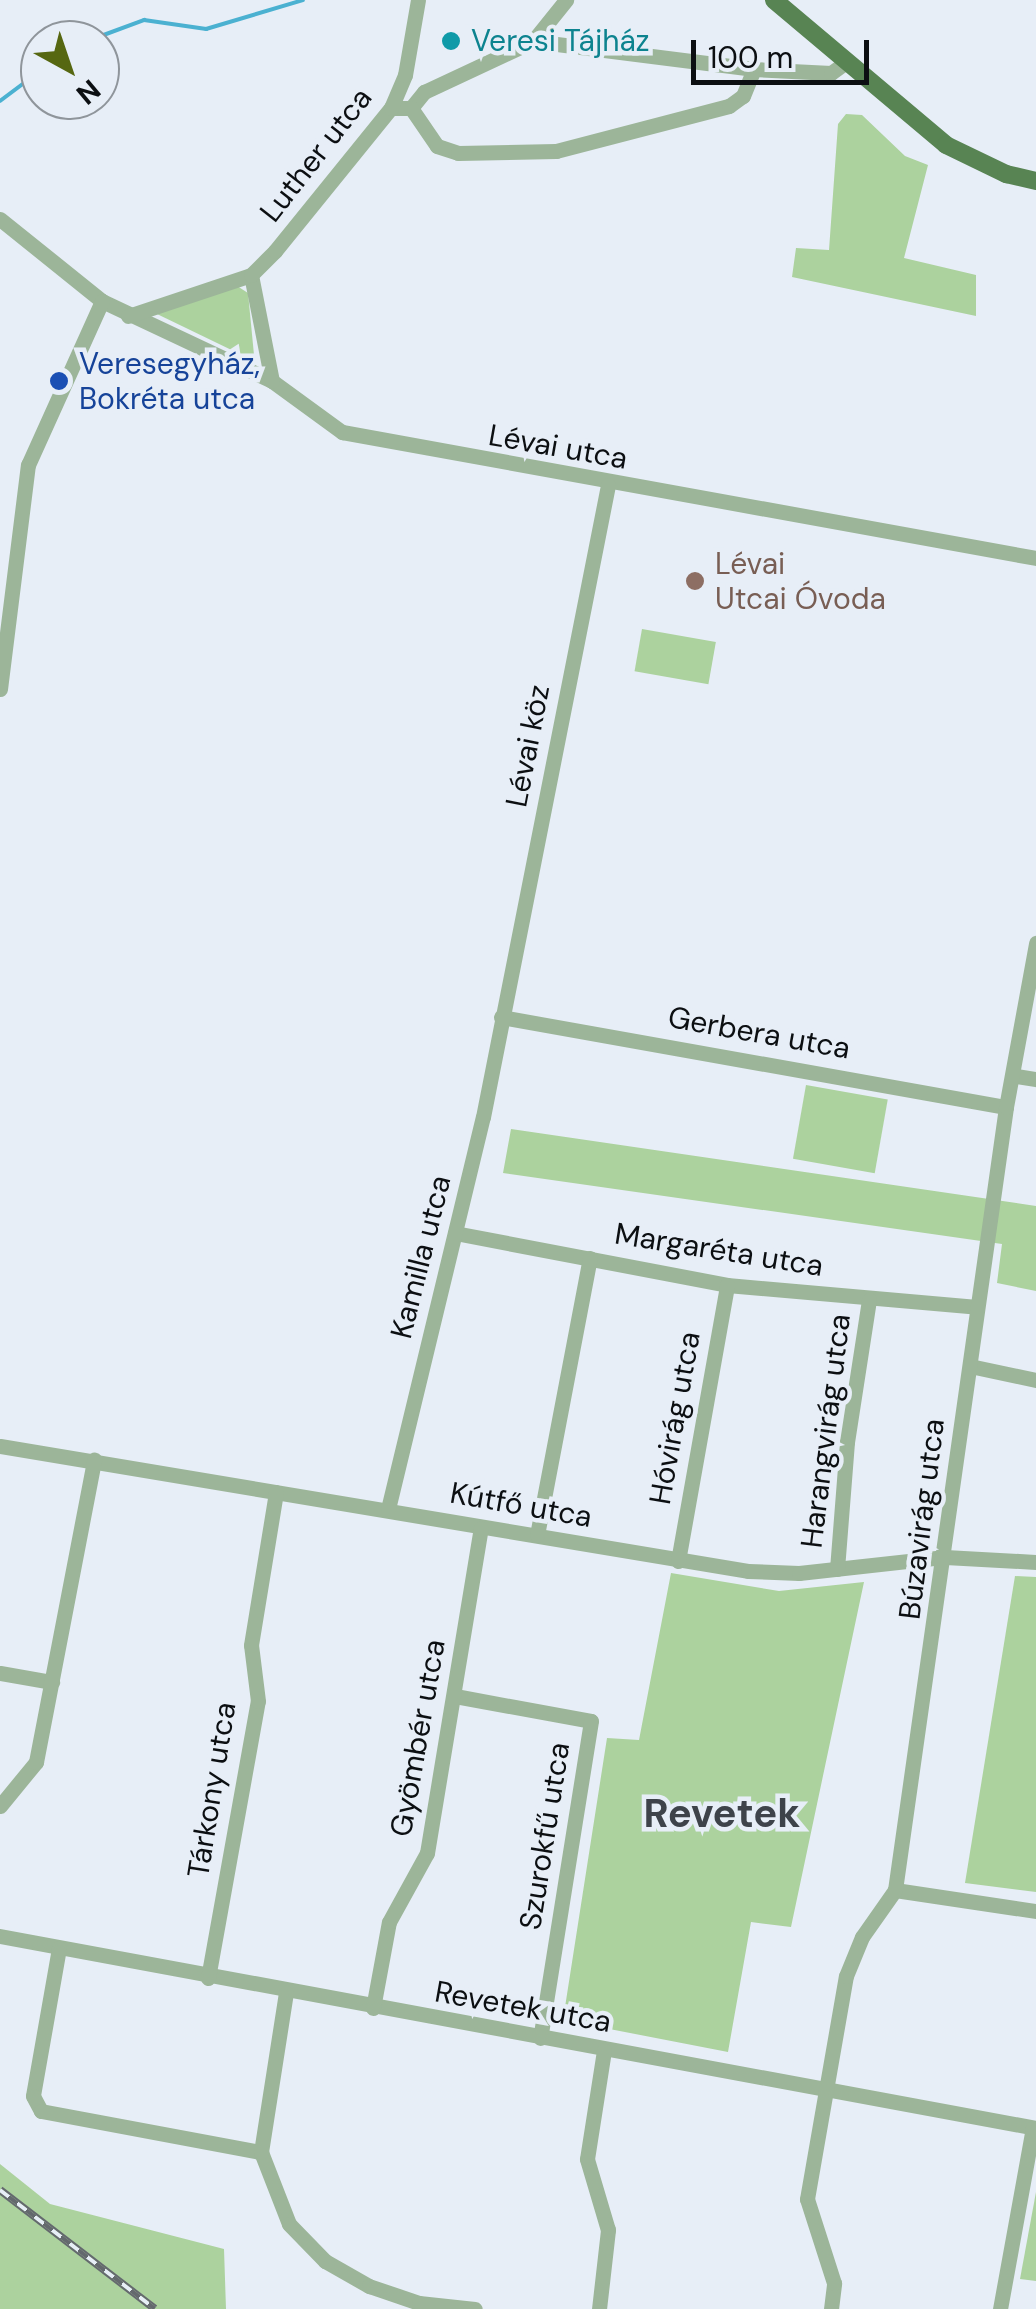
<!DOCTYPE html>
<html>
<head>
<meta charset="utf-8">
<style>
	body { margin:0 }
	#map { position:relative; width:1036px; height:2309px; overflow:hidden; background:#e7eef7; font-family:"DM Sans",sans-serif }
	div>[style] { position:absolute }
	[style*='--x'] { left:calc(var(--x)*1px); top:calc(var(--y)*1px); width:calc(var(--w)*1px); rotate:calc(var(--a)*1deg) }
	.green>* { inset:0; background:#acd29e; transform-origin:0 0 }
	.stream>* { height:4px; margin:-2px; padding:0 2px; transform-origin:2px; border-radius:2px; background:#4bb1d1 }
	.minor>* { height:15px; margin:-7.5px; padding:0 7.5px; transform-origin:7.5px; border-radius:7.5px; background:#9cb599 }
	.major>* { height:18px; margin:-9px; padding:0 9px; transform-origin:9px; border-radius:9px; background:#588453 }
	.rail>* { height:8px; margin-top:-4px; transform-origin:0; background:repeating-linear-gradient(90deg,#e7eef7 0 11px,#64696e 0 22px); box-sizing:border-box; border-block:2px solid #64696e }
	.dots>* { width:28px; height:28px; translate:-50% -50%; box-sizing:border-box; border:5px solid #e7eef7; border-radius:50% }
	span { translate:-50% -50%; white-space:nowrap; text-align:center; line-height:1.15; -webkit-text-stroke:9px #e7eef7; paint-order:stroke }
	.culture-label { font-size:30px; color:#0d838f }
	.left { translate:0 -50%; text-align:left }
	.street-label { font-size:30px; color:#0c0f12 }
	.transit-label { font-size:30px; color:#164399 }
	.education-label { font-size:30px; color:#785e54 }
	.district-label { font-size:40px; color:#3e434a; font-weight:700 }
	.north { position:absolute; left:20px; top:20px; width:100px; height:100px; box-sizing:border-box; background:#e7eef7; border:2px solid #8f959b; border-radius:50%; rotate:140deg; font-size:28px; font-weight:700; line-height:40px; text-align:center; color:#0c0f12 }
	.north::after { content:''; display:block; margin:auto; width:35px; height:45px; background:#566711; clip-path:polygon(50% 0,100% 100%,50% 72%,0 100%) }
	.scale { position:absolute; left:691px; top:40px; width:178px; height:45px; box-sizing:border-box; border:5px solid #0c0f12; border-top:0; padding-left:12px; font-size:30px; line-height:35px; white-space:nowrap; color:#0c0f12; -webkit-text-stroke:8px #e7eef7; paint-order:stroke }
</style>
</head>
<body>
<div id="map">
	<div class="green">
		<div style="clip-path:polygon(846px 114px,862px 115px,905px 156px,928px 165px,904px 258px,976px 275px,976px 316px,792px 277px,796px 248px,829px 250px,838px 124px)"></div>
		<div style="clip-path:polygon(234px 284px,248px 293px,254px 355px,246px 357px,157px 314px)"></div>
		<div style="left:642px;top:629px;width:75px;height:43px;rotate:10deg"></div>
		<div style="left:806px;top:1085px;width:83px;height:75px;rotate:10deg"></div>
		<div style="clip-path:polygon(511px 1129px,1036px 1206px,1036px 1291px,997px 1283px,1002px 1244px,503px 1173px)"></div>
		<div style="clip-path:polygon(671px 1573px,779px 1591px,864px 1582px,791px 1927px,751px 1922px,728px 2052px,563px 2020px,607px 1738px,639px 1740px)"></div>
		<div style="clip-path:polygon(1015px 1576px,1036px 1577px,1036px 1892px,965px 1883px)"></div>
		<div style="clip-path:polygon(0 2164px,50px 2204px,224px 2249px,226px 2309px,0 2309px)"></div>
		<div style="clip-path:polygon(1036px 2192px,1036px 2281px,1020px 2279px)"></div>
	</div>
	<div class="stream">
		<div style="--x:90;--y:40;--w:58;--a:-20.3"></div>
		<div style="--x:144;--y:20;--w:63;--a:8.3"></div>
		<div style="--x:206;--y:29;--w:101;--a:-16.6"></div>
		<div style="--x:0;--y:101;--w:50;--a:-36.9"></div>
	</div>
	<div class="minor">
		<div style="--x:533;--y:41;--w:53;--a:-51.2"></div>
		<div style="--x:391;--y:108;--w:20;--a:0"></div>
		<div style="--x:411;--y:108;--w:21;--a:-51"></div>
		<div style="--x:424;--y:92;--w:120;--a:-25.1"></div>
		<div style="--x:533;--y:41;--w:223;--a:7.2"></div>
		<div style="--x:754;--y:69;--w:77;--a:3"></div>
		<div style="--x:831;--y:73;--w:17;--a:-36"></div>
		<div style="--x:411;--y:108;--w:46;--a:55.6"></div>
		<div style="--x:437;--y:146;--w:22;--a:18"></div>
		<div style="--x:458;--y:153;--w:98;--a:-1.2"></div>
		<div style="--x:556;--y:151;--w:179;--a:-14.6"></div>
		<div style="--x:729;--y:106;--w:17;--a:-36"></div>
		<div style="--x:743;--y:96;--w:29;--a:-68"></div>
		<div style="--x:0;--y:219;--w:131;--a:38.8"></div>
		<div style="--x:102;--y:301;--w:188;--a:25.2"></div>
		<div style="--x:272;--y:381;--w:87;--a:36.1"></div>
		<div style="--x:342;--y:432;--w:705;--a:10.29"></div>
		<div style="--x:251;--y:275;--w:108;--a:78.8"></div>
		<div style="--x:128;--y:316;--w:130;--a:-18.4"></div>
		<div style="--x:251;--y:275;--w:34;--a:-45"></div>
		<div style="--x:275;--y:251;--w:184;--a:-51"></div>
		<div style="--x:391;--y:108;--w:36;--a:-67"></div>
		<div style="--x:405;--y:75;--w:76;--a:-80.2"></div>
		<div style="--x:0;--y:689;--w:226;--a:-82.9"></div>
		<div style="--x:28;--y:465;--w:180;--a:-65.7"></div>
		<div style="--x:501;--y:1017;--w:513;--a:10.11"></div>
		<div style="--x:1016;--y:1076;--w:20;--a:9"></div>
		<div style="--x:455;--y:1233;--w:277;--a:10.8"></div>
		<div style="--x:727;--y:1285;--w:251;--a:5"></div>
		<div style="--x:970;--y:1366;--w:67;--a:12"></div>
		<div style="--x:0;--y:1446;--w:758;--a:9.49"></div>
		<div style="--x:748;--y:1571;--w:51;--a:2.2"></div>
		<div style="--x:799;--y:1573;--w:147;--a:-6.3"></div>
		<div style="--x:945;--y:1557;--w:91;--a:3.1"></div>
		<div style="--x:388;--y:1509;--w:403;--a:-76.4"></div>
		<div style="--x:483;--y:1117;--w:644;--a:-78.81"></div>
		<div style="--x:537;--y:1535;--w:282;--a:-79.2"></div>
		<div style="--x:678;--y:1561;--w:280;--a:-79.9"></div>
		<div style="--x:837;--y:1569;--w:127;--a:-85.5"></div>
		<div style="--x:847;--y:1442;--w:144;--a:-81.2"></div>
		<div style="--x:0;--y:1673;--w:53;--a:9.8"></div>
		<div style="--x:455;--y:1696;--w:138;--a:10.4"></div>
		<div style="--x:591;--y:1721;--w:321;--a:99.1"></div>
		<div style="--x:0;--y:1806;--w:57;--a:-50.7"></div>
		<div style="--x:36;--y:1762;--w:308;--a:-79.1"></div>
		<div style="--x:895;--y:1890;--w:143;--a:8.5"></div>
		<div style="--x:0;--y:1936;--w:1054;--a:10.5"></div>
		<div style="--x:59;--y:1948;--w:150;--a:100"></div>
		<div style="--x:33;--y:2096;--w:17;--a:62"></div>
		<div style="--x:41;--y:2111;--w:224;--a:10.6"></div>
		<div style="--x:261;--y:2152;--w:77;--a:68.7"></div>
		<div style="--x:289;--y:2224;--w:52;--a:45.8"></div>
		<div style="--x:325;--y:2261;--w:51;--a:29.6"></div>
		<div style="--x:369;--y:2286;--w:53;--a:18.8"></div>
		<div style="--x:419;--y:2303;--w:56;--a:6.1"></div>
		<div style="--x:208;--y:1978;--w:281;--a:-79.8"></div>
		<div style="--x:258;--y:1701;--w:56;--a:-97.1"></div>
		<div style="--x:251;--y:1645;--w:155;--a:-80.7"></div>
		<div style="--x:373;--y:2008;--w:87;--a:-79.5"></div>
		<div style="--x:389;--y:1922;--w:79;--a:-61.2"></div>
		<div style="--x:427;--y:1853;--w:329;--a:-80.6"></div>
		<div style="--x:261;--y:2152;--w:161;--a:-81.1"></div>
		<div style="--x:599;--y:2309;--w:80;--a:-83.5"></div>
		<div style="--x:608;--y:2230;--w:74;--a:-106.5"></div>
		<div style="--x:587;--y:2159;--w:110;--a:-81.1"></div>
		<div style="--x:831;--y:2309;--w:26;--a:-83"></div>
		<div style="--x:834;--y:2283;--w:88;--a:-107.8"></div>
		<div style="--x:807;--y:2199;--w:226;--a:-80.1"></div>
		<div style="--x:846;--y:1976;--w:42;--a:-67.7"></div>
		<div style="--x:862;--y:1937;--w:57;--a:-54.9"></div>
		<div style="--x:895;--y:1890;--w:791;--a:-81.93"></div>
		<div style="--x:1006;--y:1107;--w:167;--a:-79.6"></div>
		<div style="--x:1000;--y:2309;--w:184;--a:-79.7"></div>
	</div>
	<div class="major">
		<div style="--x:774;--y:0;--w:225;--a:40.1"></div>
		<div style="--x:946;--y:145;--w:67;--a:25.8"></div>
		<div style="--x:1006;--y:174;--w:31;--a:13"></div>
	</div>
	<div class="rail">
		<div style="--x:0;--y:2190;--w:195;--a:37.5"></div>
	</div>
	<div class="dots">
		<div style="left:451px;top:41px;background:#0f9aa8"></div>
		<div style="left:59px;top:381px;background:#1a4fb4"></div>
		<div style="left:695px;top:581px;background:#8d6e63"></div>
	</div>
	<div class="culture-label">
		<span class="left" style="left:471px;top:41px">Veresi Tájház</span>
	</div>
	<div class="street-label">
		<span style="left:316px;top:155px;rotate:-52deg">Luther utca</span>
		<span style="left:558px;top:447px;rotate:10deg">Lévai utca</span>
		<span style="left:528px;top:746px;rotate:-79deg">Lévai köz</span>
		<span style="left:759px;top:1033px;rotate:10deg">Gerbera utca</span>
		<span style="left:719px;top:1250px;rotate:9deg">Margaréta utca</span>
		<span style="left:421px;top:1257px;rotate:-76deg">Kamilla utca</span>
		<span style="left:675px;top:1418px;rotate:-80deg">Hóvirág utca</span>
		<span style="left:826px;top:1431px;rotate:-83deg">Harangvirág utca</span>
		<span style="left:521px;top:1505px;rotate:10deg">Kútfő utca</span>
		<span style="left:922px;top:1519px;rotate:-83deg">Búzavirág utca</span>
		<span style="left:418px;top:1738px;rotate:-80deg">Gyömbér utca</span>
		<span style="left:212px;top:1790px;rotate:-81deg">Tárkony utca</span>
		<span style="left:545px;top:1836px;rotate:-81deg">Szurokfű utca</span>
		<span style="left:523px;top:2007px;rotate:10deg">Revetek utca</span>
	</div>
	<div class="transit-label">
		<span class="left" style="left:79px;top:381px">Veresegyház,<br>Bokréta utca</span>
	</div>
	<div class="education-label">
		<span class="left" style="left:715px;top:581px">Lévai<br>Utcai Óvoda</span>
	</div>
	<div class="district-label">
		<span style="left:722px;top:1813px">Revetek</span>
	</div>
	<div class="north">N</div>
	<div class="scale">100 m</div>
</div>
</body>
</html>
